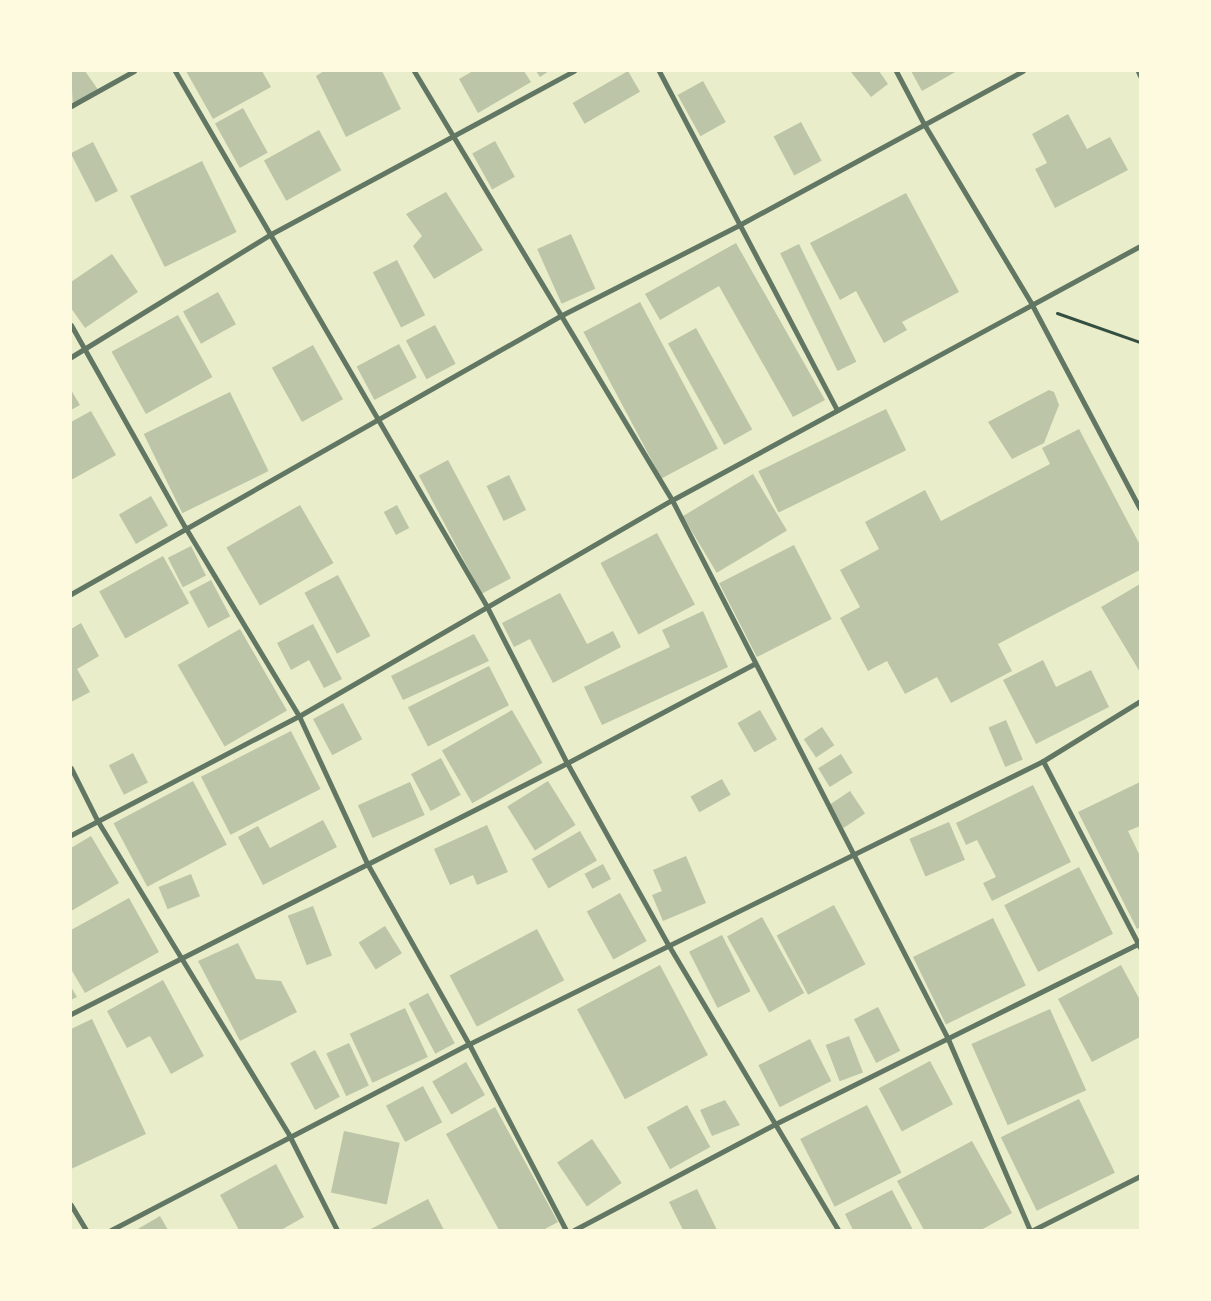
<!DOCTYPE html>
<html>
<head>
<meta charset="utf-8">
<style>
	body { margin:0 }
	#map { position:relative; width:1211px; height:1301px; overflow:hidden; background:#e9edc9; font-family:Signika,sans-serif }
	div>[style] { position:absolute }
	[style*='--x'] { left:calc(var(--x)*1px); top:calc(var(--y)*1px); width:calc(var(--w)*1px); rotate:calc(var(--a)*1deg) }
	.building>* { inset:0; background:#bcc5a7; transform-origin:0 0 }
	.path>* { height:3px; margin:-1.5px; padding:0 1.5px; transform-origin:1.5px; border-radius:1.5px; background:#344e41 }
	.minor>* { height:5px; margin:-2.5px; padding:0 2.5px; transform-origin:2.5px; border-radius:2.5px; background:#617663 }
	span { translate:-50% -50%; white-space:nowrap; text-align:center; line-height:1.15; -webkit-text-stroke:4px #fefae0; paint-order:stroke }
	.frame { position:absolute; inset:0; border:72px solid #fefae0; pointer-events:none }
</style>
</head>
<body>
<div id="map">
	<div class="building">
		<div style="clip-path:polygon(71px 71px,85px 71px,99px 91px,73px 109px)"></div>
		<div style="clip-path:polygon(186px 71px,262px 71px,271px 87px,213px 119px)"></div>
		<div style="clip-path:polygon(324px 71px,382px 71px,401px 109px,346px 137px,316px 76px)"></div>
		<div style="clip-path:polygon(473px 71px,524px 71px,531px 82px,478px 113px,459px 79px)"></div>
		<div style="clip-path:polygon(536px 71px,549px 71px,540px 77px)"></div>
		<div style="left:628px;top:71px;width:24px;height:64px;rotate:60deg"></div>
		<div style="clip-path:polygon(879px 71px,888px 84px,871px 97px,851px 72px)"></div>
		<div style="clip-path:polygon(911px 71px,957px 71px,922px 91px)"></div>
		<div style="left:703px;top:81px;width:47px;height:29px;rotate:61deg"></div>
		<div style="left:243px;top:108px;width:51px;height:32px;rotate:61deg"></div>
		<div style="clip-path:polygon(1068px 114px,1087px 149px,1110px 137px,1128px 170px,1055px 208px,1035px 169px,1047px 163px,1032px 134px)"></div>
		<div style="left:801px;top:122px;width:44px;height:31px;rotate:62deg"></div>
		<div style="left:319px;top:130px;width:46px;height:63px;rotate:61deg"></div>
		<div style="left:495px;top:141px;width:41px;height:26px;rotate:61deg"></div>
		<div style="left:93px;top:142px;width:55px;height:25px;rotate:63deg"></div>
		<div style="left:202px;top:161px;width:79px;height:80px;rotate:64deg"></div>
		<div style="clip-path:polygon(446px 192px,483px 250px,434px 279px,413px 246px,422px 236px,406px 214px)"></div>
		<div style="clip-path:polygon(906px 193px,959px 292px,902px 322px,907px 330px,884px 343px,856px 291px,840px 300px,810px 243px)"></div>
		<div style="left:571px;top:234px;width:60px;height:37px;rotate:66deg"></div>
		<div style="clip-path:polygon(736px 243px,825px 400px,793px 417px,719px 286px,660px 320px,645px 294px)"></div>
		<div style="left:799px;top:244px;width:131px;height:21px;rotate:64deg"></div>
		<div style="clip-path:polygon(112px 254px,138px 292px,85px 328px,71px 308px,71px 282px)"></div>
		<div style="left:397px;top:260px;width:62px;height:27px;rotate:63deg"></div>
		<div style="left:218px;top:292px;width:37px;height:40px;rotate:61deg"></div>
		<div style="left:640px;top:302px;width:166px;height:64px;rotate:62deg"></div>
		<div style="left:178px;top:315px;width:71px;height:76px;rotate:61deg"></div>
		<div style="left:435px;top:325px;width:44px;height:33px;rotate:62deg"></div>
		<div style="left:696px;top:328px;width:116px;height:32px;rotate:61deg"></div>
		<div style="left:399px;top:344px;width:38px;height:48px;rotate:62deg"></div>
		<div style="left:313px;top:345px;width:62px;height:47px;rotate:61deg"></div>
		<div style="clip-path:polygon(71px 390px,80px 405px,71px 410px)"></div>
		<div style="clip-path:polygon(1049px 390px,1054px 392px,1059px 405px,1044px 443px,1012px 459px,988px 422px)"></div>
		<div style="left:230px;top:392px;width:88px;height:96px;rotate:64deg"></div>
		<div style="left:886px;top:409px;width:46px;height:142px;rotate:64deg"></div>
		<div style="clip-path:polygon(91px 411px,116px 455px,71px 480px,71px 422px)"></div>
		<div style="clip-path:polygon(1079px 429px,1140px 545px,1140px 570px,998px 644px,1012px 671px,951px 703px,937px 677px,905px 694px,887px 661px,868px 671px,840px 618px,860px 607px,840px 570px,879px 549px,865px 522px,925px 490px,941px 521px,1050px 464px,1042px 448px)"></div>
		<div style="left:448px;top:460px;width:134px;height:33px;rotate:62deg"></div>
		<div style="left:753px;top:474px;width:66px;height:82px;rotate:59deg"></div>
		<div style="left:509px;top:475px;width:39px;height:25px;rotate:64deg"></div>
		<div style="left:151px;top:496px;width:34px;height:37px;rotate:60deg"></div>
		<div style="left:300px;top:505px;width:67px;height:85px;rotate:60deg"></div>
		<div style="left:397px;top:505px;width:26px;height:15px;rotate:62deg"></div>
		<div style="left:657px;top:533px;width:81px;height:64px;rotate:62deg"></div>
		<div style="left:794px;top:545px;width:83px;height:84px;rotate:63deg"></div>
		<div style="left:191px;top:546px;width:33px;height:26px;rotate:63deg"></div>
		<div style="left:163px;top:556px;width:54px;height:73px;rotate:61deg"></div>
		<div style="left:338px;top:575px;width:69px;height:38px;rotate:62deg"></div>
		<div style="left:211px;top:580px;width:41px;height:25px;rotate:62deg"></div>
		<div style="clip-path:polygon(1140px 584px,1140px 672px,1101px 607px)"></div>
		<div style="clip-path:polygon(560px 593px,587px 644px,613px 631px,621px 647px,553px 683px,530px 639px,514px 647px,502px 623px)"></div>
		<div style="clip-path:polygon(703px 611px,728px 667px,602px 725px,584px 687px,670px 647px,662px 630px)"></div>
		<div style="clip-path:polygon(81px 623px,99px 656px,77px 669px,90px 692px,71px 702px,71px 629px)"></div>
		<div style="clip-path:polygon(313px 624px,342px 679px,324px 688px,309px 660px,291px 670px,277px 643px)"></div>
		<div style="left:240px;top:629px;width:94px;height:72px;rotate:60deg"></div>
		<div style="clip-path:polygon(474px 634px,489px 661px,403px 700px,391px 676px)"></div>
		<div style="clip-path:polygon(1043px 660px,1056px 687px,1091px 670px,1109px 707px,1036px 744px,1003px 680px)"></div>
		<div style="left:489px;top:666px;width:44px;height:91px;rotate:63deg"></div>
		<div style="left:343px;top:703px;width:41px;height:34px;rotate:62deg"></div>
		<div style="left:512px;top:710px;width:61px;height:81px;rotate:60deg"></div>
		<div style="left:760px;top:710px;width:34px;height:26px;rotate:60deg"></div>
		<div style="left:1006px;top:720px;width:43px;height:19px;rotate:67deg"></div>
		<div style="left:822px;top:727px;width:22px;height:22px;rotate:56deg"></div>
		<div style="left:291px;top:731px;width:65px;height:101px;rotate:63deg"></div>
		<div style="left:133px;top:753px;width:33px;height:27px;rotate:63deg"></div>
		<div style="left:841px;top:754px;width:22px;height:27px;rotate:58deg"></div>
		<div style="left:441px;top:758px;width:42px;height:34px;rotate:62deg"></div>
		<div style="left:722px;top:779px;width:18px;height:36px;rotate:61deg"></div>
		<div style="left:193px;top:781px;width:72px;height:90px;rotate:62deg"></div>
		<div style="left:548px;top:781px;width:52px;height:48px;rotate:58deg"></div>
		<div style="left:410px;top:782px;width:36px;height:57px;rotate:66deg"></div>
		<div style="clip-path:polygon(1140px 782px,1140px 826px,1128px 831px,1140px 856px,1140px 927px,1137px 929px,1078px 812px)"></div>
		<div style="clip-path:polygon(1033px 785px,1071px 862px,992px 901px,983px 883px,996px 877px,977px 840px,966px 845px,956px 823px)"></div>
		<div style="left:850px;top:791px;width:27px;height:26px;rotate:56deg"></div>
		<div style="clip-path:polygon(323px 820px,337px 847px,263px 885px,238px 837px,258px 826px,270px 848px)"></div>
		<div style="left:949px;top:822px;width:41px;height:43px;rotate:67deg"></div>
		<div style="clip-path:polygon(487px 825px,508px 872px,477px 885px,473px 875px,450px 885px,434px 849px)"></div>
		<div style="left:580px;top:831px;width:34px;height:56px;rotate:60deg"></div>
		<div style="clip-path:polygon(91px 836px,119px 883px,71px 911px,71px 848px)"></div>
		<div style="clip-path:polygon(686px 856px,706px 903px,663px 921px,652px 895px,662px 891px,653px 870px)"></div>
		<div style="left:603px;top:864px;width:17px;height:21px;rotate:62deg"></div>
		<div style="left:1079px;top:867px;width:75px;height:84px;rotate:63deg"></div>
		<div style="left:191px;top:874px;width:24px;height:35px;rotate:68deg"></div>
		<div style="left:620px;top:893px;width:55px;height:38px;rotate:61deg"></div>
		<div style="clip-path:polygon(129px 898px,159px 952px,85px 993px,71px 969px,71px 930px)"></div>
		<div style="left:834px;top:905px;width:67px;height:65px;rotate:62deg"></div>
		<div style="left:313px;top:906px;width:53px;height:27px;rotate:69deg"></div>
		<div style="left:762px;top:917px;width:87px;height:40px;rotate:61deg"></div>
		<div style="left:993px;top:918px;width:75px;height:89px;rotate:64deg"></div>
		<div style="left:385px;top:926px;width:32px;height:31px;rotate:58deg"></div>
		<div style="left:537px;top:929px;width:58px;height:99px;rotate:62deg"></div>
		<div style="left:722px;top:935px;width:63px;height:37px;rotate:63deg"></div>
		<div style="clip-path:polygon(238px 943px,256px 979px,281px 981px,297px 1012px,240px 1041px,198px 961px)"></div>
		<div style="left:660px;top:965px;width:102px;height:94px;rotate:62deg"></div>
		<div style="clip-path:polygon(1121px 965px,1140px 1000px,1140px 1037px,1092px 1062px,1058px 999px)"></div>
		<div style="clip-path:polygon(163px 980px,204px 1056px,171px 1074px,150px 1036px,127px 1048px,107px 1011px)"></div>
		<div style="clip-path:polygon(71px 987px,77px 997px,71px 1000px)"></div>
		<div style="left:428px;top:993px;width:57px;height:22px;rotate:62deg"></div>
		<div style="left:878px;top:1007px;width:49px;height:27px;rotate:63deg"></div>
		<div style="left:405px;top:1008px;width:54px;height:61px;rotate:65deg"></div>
		<div style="left:1050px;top:1009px;width:89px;height:86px;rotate:66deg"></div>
		<div style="clip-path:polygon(92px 1019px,146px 1134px,71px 1169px,71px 1029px)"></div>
		<div style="left:849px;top:1036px;width:39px;height:25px;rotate:69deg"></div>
		<div style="left:810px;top:1039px;width:47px;height:58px;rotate:63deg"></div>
		<div style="left:349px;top:1043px;width:47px;height:25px;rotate:65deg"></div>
		<div style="left:315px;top:1050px;width:53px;height:28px;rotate:62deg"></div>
		<div style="left:930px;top:1061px;width:49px;height:58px;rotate:62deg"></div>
		<div style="left:466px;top:1062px;width:38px;height:39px;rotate:60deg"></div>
		<div style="left:423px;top:1086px;width:41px;height:42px;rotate:62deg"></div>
		<div style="left:1079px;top:1099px;width:82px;height:87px;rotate:64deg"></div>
		<div style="clip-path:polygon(725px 1100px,740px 1125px,712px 1136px,700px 1110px)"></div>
		<div style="left:687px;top:1105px;width:48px;height:46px;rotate:61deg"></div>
		<div style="left:867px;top:1105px;width:76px;height:75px;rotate:63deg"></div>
		<div style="clip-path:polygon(495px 1107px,558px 1222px,543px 1230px,499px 1230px,446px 1134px)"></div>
		<div style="left:344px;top:1131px;width:57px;height:63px;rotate:12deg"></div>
		<div style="left:592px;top:1139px;width:53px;height:42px;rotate:56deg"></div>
		<div style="clip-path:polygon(972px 1141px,1012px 1213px,981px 1230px,924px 1230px,897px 1181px)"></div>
		<div style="clip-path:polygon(276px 1164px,304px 1217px,281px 1230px,239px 1230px,220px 1195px)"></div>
		<div style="clip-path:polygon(697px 1189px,717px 1230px,683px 1230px,669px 1202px)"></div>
		<div style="clip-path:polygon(892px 1190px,913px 1230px,853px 1230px,845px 1214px)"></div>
		<div style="clip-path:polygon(428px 1199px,444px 1230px,369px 1230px)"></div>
		<div style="clip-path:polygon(160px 1216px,168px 1230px,136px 1230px)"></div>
	</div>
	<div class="path">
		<div style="--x:1057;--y:313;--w:88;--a:19.3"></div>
	</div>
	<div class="minor">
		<div style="--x:175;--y:71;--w:618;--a:59.78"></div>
		<div style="--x:486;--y:605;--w:178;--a:62.9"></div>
		<div style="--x:567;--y:763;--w:210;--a:60.9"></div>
		<div style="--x:669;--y:946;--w:330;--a:59.2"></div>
		<div style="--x:414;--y:71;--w:501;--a:58.98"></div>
		<div style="--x:672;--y:500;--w:606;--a:62.88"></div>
		<div style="--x:948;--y:1039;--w:208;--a:66.8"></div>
		<div style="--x:659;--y:71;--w:383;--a:62.3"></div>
		<div style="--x:896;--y:71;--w:60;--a:62.2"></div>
		<div style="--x:924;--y:124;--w:209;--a:59.1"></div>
		<div style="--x:1031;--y:303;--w:233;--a:62.1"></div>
		<div style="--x:1138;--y:71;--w:5;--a:68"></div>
		<div style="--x:71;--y:106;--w:72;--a:-29.1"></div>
		<div style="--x:71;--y:325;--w:232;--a:60.6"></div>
		<div style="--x:185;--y:527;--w:221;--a:58.9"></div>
		<div style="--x:299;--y:716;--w:164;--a:65.2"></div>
		<div style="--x:368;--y:865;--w:206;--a:60.6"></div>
		<div style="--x:469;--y:1044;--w:210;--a:62.5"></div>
		<div style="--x:71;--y:357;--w:235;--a:-31.6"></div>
		<div style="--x:271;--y:234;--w:344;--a:-28.3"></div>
		<div style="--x:71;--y:594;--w:562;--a:-29.62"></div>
		<div style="--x:560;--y:316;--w:201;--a:-26.9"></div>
		<div style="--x:739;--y:225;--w:323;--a:-28.5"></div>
		<div style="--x:1043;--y:761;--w:210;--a:62.5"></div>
		<div style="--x:71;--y:768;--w:58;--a:63.4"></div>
		<div style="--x:97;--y:820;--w:369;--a:58.6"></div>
		<div style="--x:289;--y:1135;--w:106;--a:63.2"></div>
		<div style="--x:71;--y:835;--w:257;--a:-27.6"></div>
		<div style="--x:299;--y:716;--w:431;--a:-30.1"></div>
		<div style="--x:672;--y:500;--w:532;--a:-28.49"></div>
		<div style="--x:71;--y:1014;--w:556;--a:-26.84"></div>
		<div style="--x:567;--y:763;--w:212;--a:-27.9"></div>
		<div style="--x:71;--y:1205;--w:29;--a:59"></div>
		<div style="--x:111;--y:1230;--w:403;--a:-27.5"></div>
		<div style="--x:469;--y:1044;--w:640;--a:-26.24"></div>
		<div style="--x:1043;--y:761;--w:114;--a:-31.7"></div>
		<div style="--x:574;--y:1230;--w:229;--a:-27.8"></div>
		<div style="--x:777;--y:1123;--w:405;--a:-26.4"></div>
		<div style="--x:1033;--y:1230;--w:120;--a:-26.8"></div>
	</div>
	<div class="frame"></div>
</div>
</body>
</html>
